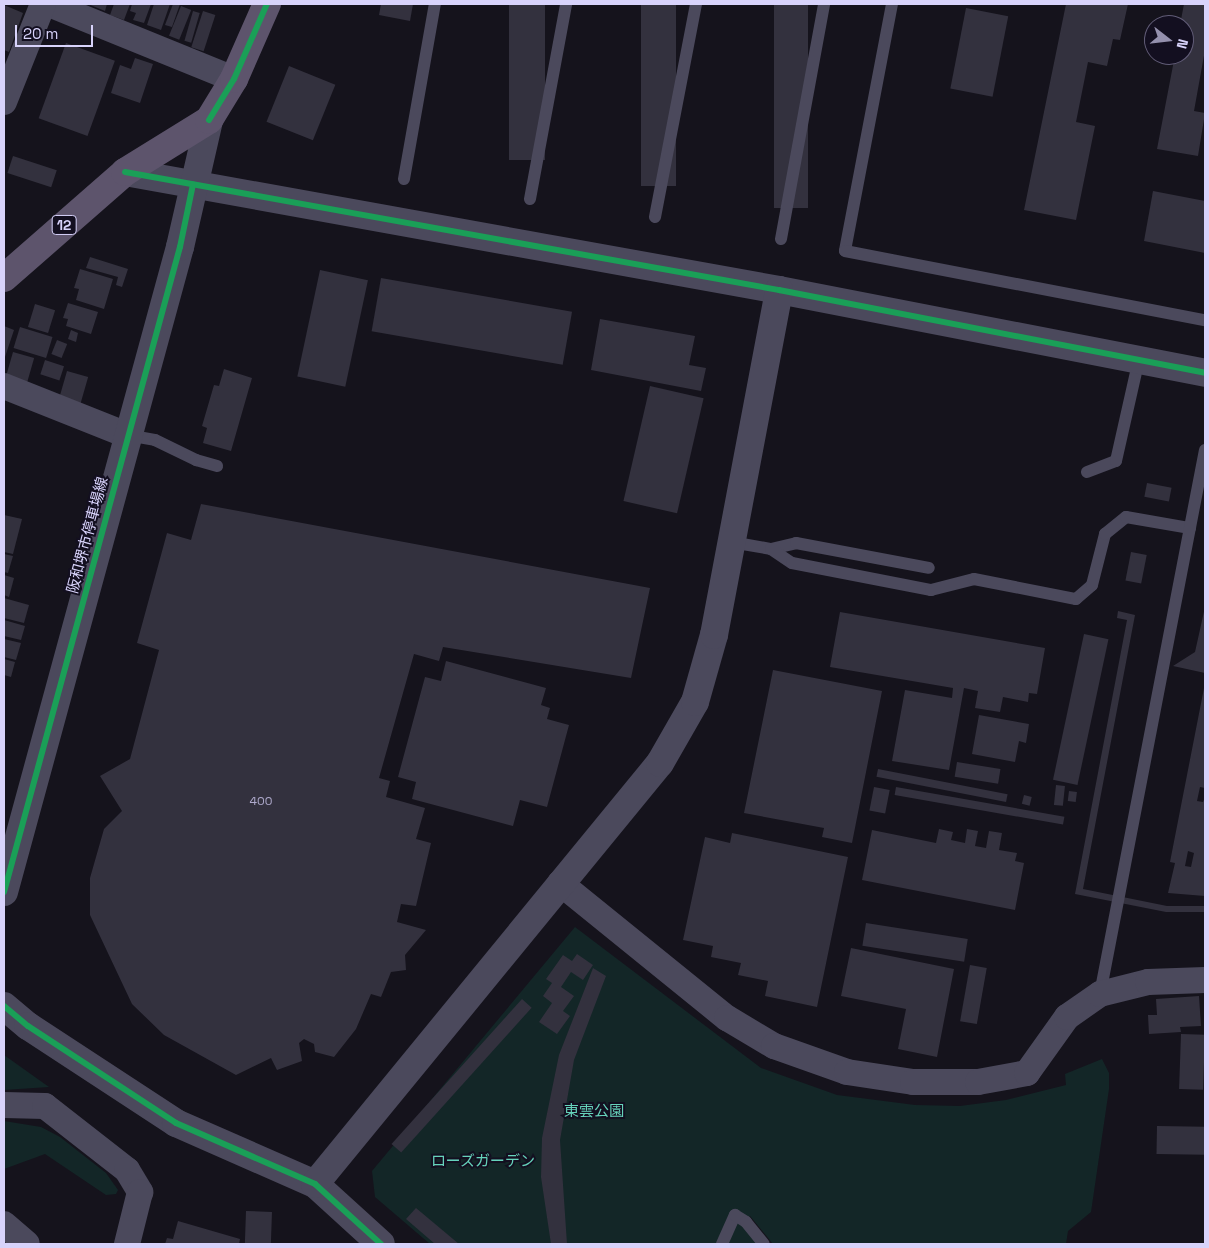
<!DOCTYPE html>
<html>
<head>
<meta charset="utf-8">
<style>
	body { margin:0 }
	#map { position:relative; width:1209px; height:1248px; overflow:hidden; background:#15131c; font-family:"Space Grotesk","Noto Sans JP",sans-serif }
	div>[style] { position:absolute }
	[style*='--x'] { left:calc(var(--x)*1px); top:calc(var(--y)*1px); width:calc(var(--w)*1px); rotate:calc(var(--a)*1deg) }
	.green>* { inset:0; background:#132627 }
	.building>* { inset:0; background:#33313e; transform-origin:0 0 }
	.service>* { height:12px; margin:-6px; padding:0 6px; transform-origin:6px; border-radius:6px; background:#4b495c }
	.minor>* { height:26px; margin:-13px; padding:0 13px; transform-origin:13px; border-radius:13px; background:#4b495c }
	.tertiary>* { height:28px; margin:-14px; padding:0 14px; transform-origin:14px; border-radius:14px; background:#4b495c }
	.primary>* { height:28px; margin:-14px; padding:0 14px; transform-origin:14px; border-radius:14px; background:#5d546c }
	.cycleway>* { height:6px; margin:-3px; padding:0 3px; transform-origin:3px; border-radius:3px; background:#1a9f57 }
	span { translate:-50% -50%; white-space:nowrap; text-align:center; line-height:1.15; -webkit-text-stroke:4px #130f20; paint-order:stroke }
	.number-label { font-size:12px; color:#afaacc }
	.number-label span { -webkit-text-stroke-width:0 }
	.shield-label span { padding:1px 4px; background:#130f20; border:1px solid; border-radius:4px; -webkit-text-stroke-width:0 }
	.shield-label { font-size:14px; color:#d8d3fb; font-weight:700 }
	.street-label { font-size:15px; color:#d8d3fb }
	.park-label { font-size:15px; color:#66d3bb }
	.frame { position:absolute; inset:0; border:5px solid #d8d3fb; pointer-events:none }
	.north { position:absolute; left:1144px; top:15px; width:50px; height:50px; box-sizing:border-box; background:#130f20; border:1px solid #625d78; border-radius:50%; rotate:106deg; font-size:14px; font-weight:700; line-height:20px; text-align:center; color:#d8d3fb }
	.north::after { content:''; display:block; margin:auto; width:18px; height:22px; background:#9490ad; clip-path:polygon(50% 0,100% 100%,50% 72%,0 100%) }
	.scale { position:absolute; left:15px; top:25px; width:78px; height:22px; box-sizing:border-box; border:2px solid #d8d3fb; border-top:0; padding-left:6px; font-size:15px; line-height:18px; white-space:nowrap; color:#d8d3fb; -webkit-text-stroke:4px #130f20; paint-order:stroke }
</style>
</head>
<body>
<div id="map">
	<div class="green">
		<div style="clip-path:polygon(575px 927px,761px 1068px,837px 1095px,915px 1105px,960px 1106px,1006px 1100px,1066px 1085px,1065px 1074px,1102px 1059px,1109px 1073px,1109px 1089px,1091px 1212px,1068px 1231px,1066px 1244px,773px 1244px,750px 1216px,745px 1229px,757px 1244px,430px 1244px,375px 1197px,372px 1171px)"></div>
		<div style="clip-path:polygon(4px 1055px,49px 1087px,4px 1090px)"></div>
		<div style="clip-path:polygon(4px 1121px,41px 1127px,60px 1137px,106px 1173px,118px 1190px,116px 1194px,106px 1195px,45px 1154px,4px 1169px)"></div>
	</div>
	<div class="building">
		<div style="clip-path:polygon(88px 4px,107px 4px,105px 11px)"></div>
		<div style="clip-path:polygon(114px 4px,130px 4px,124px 20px,110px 15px)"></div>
		<div style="clip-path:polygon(132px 4px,151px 4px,144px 23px,133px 20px,136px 13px,130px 11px)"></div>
		<div style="clip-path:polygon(154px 4px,170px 4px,161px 30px,147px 25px)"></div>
		<div style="clip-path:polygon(173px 4px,180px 4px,172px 27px,165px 25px)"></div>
		<div style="clip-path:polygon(381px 4px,413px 4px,410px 21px,379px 15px)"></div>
		<div style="left:509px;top:4px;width:36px;height:156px"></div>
		<div style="left:641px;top:4px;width:35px;height:182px"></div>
		<div style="left:774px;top:4px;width:34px;height:204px"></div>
		<div style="clip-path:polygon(1066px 4px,1128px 4px,1120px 40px,1113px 39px,1107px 66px,1088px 62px,1076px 122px,1095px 126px,1076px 220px,1024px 210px)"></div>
		<div style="clip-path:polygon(1184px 4px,1205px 4px,1205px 50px,1194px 111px,1205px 113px,1198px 156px,1157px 149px,1175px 55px,1184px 55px,1184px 25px,1180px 25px)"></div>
		<div style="clip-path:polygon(4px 5px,23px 13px,9px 52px,4px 50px)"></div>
		<div style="left:181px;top:6px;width:11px;height:32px;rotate:22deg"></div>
		<div style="left:966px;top:8px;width:43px;height:82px;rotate:11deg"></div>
		<div style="left:193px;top:11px;width:7px;height:31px;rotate:16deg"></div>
		<div style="left:203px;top:11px;width:13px;height:38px;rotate:18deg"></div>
		<div style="left:66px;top:43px;width:52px;height:80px;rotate:20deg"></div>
		<div style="clip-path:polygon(135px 58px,153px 64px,140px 103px,111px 93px,120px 65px,131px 69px)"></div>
		<div style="left:289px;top:66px;width:50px;height:60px;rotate:22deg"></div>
		<div style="left:13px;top:156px;width:46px;height:18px;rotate:18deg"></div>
		<div style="clip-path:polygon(1153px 191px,1205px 201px,1205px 253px,1144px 241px)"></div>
		<div style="clip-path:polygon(90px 257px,128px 269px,122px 287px,116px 285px,118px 277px,86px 268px)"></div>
		<div style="clip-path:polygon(80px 269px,113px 279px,104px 309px,76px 300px,79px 289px,74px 288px)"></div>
		<div style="left:320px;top:270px;width:49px;height:109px;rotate:12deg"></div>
		<div style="left:381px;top:278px;width:194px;height:54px;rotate:10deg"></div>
		<div style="clip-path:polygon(68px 303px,98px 312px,91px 334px,66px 326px,68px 319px,63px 318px)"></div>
		<div style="left:35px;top:304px;width:21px;height:24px;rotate:17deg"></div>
		<div style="clip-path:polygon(600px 319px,695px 336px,689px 365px,706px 368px,701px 391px,591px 370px)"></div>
		<div style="clip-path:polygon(4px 326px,14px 330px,4px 360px)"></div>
		<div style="left:20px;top:327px;width:34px;height:22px;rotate:17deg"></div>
		<div style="clip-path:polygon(71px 330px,78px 333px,76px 342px,68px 339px)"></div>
		<div style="left:57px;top:340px;width:11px;height:15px;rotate:22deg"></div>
		<div style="left:13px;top:352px;width:22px;height:25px;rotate:16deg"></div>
		<div style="left:45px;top:360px;width:20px;height:15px;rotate:18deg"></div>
		<div style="clip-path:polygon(224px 369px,252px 378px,231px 451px,203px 443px,207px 428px,202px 426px,214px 385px,219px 386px)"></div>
		<div style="left:67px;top:371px;width:22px;height:31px;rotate:16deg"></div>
		<div style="left:650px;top:386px;width:55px;height:118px;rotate:13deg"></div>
		<div style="left:1147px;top:483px;width:25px;height:14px;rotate:11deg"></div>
		<div style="clip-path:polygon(201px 504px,650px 588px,631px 678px,443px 647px,439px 661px,414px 654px,379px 778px,390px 781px,386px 797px,425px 808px,416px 839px,431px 843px,416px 906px,401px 904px,397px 922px,426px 930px,405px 955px,406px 970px,391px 972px,381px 997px,371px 994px,356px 1029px,334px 1057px,315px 1052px,314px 1044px,304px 1039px,299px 1043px,302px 1061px,277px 1070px,271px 1058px,236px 1075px,164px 1035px,132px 1004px,90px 915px,90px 878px,104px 829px,122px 811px,100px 776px,130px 759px,159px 650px,137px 643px,167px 533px,191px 540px)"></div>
		<div style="clip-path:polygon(4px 515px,22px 519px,13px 554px,4px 552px)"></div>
		<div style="left:1131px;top:552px;width:16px;height:29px;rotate:11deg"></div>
		<div style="clip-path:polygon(4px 554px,13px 556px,8px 573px,4px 572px)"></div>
		<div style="clip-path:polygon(4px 575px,14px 578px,9px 597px,4px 595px)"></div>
		<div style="clip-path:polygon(4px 598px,29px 605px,24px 623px,4px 618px)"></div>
		<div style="clip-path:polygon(1205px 607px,1205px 673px,1173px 666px,1195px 652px)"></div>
		<div style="clip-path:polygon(1118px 611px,1135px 615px,1083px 889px,1167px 906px,1205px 906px,1205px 912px,1166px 912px,1075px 894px,1127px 620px,1117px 618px)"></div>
		<div style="clip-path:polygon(840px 612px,1045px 648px,1037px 694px,1029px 693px,1028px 702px,1003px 697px,1000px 712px,975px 708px,978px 691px,964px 688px,949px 770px,892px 761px,905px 690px,952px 698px,953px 688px,830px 667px)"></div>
		<div style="clip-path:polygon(4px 620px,25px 626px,21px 640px,4px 636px)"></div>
		<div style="left:1084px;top:634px;width:25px;height:149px;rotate:12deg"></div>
		<div style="clip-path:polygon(4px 639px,21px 643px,16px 660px,4px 657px)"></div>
		<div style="clip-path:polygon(4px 659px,15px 662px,11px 677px,4px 675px)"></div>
		<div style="clip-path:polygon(446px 661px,546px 688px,541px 705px,550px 708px,547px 719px,569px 725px,547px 807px,520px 800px,513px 826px,412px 799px,416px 782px,398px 777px,425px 677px,441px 681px)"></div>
		<div style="clip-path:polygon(773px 670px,882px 691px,852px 843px,822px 837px,824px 828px,744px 813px)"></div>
		<div style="clip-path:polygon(evenodd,1204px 688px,1205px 788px,1200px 787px,1197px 801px,1203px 802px,1205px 797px,1205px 896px,1168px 893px,1175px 863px,1170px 862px,1204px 688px,1188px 851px,1194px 853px,1191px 867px,1185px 866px,1188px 851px)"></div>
		<div style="clip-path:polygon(979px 715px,1029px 724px,1026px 743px,1019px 741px,1015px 762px,972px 754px)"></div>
		<div style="left:957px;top:762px;width:44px;height:15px;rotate:9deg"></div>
		<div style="left:878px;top:769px;width:132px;height:8px;rotate:11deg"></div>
		<div style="left:1056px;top:785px;width:9px;height:20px;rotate:6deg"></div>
		<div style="left:874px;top:787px;width:16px;height:24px;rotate:11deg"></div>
		<div style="left:896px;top:787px;width:171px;height:8px;rotate:10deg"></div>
		<div style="left:1069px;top:791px;width:8px;height:10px;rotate:7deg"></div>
		<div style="left:1024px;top:795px;width:8px;height:9px;rotate:14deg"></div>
		<div style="clip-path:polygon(939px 829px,953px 832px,951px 840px,965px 843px,967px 829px,978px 831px,975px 846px,986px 848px,989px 831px,1002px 833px,999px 850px,1017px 853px,1015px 861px,1024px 863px,1015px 910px,862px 880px,872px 830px,936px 843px)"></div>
		<div style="clip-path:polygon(732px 833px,848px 857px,817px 1007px,765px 996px,768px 981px,738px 975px,741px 963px,711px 957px,713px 946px,683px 940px,705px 837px,730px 843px)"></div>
		<div style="left:866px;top:923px;width:103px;height:23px;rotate:9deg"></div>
		<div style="clip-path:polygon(851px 948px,954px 969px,937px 1057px,898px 1049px,906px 1009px,841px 996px)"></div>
		<div style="clip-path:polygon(577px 954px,593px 965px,583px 980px,571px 972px,561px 987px,574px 996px,563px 1011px,570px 1016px,557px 1034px,539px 1022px,552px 1003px,543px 996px,552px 983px,546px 979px,563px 955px,572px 961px)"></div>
		<div style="left:970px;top:965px;width:17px;height:57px;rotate:10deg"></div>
		<div style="clip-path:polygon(593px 968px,606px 976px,574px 1060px,560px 1140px,567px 1244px,551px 1244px,541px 1177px,542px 1138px,559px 1055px)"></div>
		<div style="clip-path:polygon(1199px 996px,1201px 1026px,1180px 1027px,1181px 1032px,1149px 1034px,1148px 1015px,1157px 1015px,1156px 999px)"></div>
		<div style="left:522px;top:999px;width:13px;height:195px;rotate:42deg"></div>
		<div style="left:1181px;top:1034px;width:24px;height:55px;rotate:2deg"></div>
		<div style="left:1157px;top:1126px;width:48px;height:28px;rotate:1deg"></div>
		<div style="clip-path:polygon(416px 1208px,459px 1244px,435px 1244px,406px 1219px)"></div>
		<div style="left:246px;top:1211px;width:26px;height:33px;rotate:2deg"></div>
		<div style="clip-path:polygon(178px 1221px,240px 1239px,239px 1244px,165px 1244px,167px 1238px,173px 1239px)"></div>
	</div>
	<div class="service">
		<div style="--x:892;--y:4;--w:251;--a:100.8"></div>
		<div style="--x:845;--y:251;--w:367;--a:10.9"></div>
		<div style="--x:404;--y:179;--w:178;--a:-80"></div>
		<div style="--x:530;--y:199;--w:198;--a:-79.5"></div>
		<div style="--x:655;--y:217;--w:217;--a:-79.1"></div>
		<div style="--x:781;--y:239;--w:239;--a:-79.6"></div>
		<div style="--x:127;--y:435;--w:28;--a:10"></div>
		<div style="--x:155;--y:440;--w:46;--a:26"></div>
		<div style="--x:196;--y:460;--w:22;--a:16"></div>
		<div style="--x:1087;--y:472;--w:31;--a:-21"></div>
		<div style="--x:1116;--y:461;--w:105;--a:-77.3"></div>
		<div style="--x:731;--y:542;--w:41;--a:9.9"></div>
		<div style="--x:771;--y:549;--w:26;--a:-13"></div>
		<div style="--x:796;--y:543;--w:135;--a:10.6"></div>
		<div style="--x:771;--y:549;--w:25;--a:34"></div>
		<div style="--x:792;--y:563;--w:142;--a:11"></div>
		<div style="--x:931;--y:590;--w:44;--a:-14.3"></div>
		<div style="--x:974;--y:579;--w:104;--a:11.1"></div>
		<div style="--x:1076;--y:599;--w:21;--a:-41"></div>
		<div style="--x:1092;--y:585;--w:53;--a:-75.7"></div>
		<div style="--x:1105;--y:534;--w:27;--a:-39"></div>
		<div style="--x:1126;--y:517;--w:65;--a:9.8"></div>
		<div style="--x:1100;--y:994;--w:554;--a:-79.08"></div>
		<div style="--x:722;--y:1244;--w:32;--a:-66"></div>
		<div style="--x:735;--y:1215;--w:13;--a:32"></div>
		<div style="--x:746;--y:1222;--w:28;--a:51"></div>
	</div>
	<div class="minor">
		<div style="--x:49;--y:4;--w:200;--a:22.1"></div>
		<div style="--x:4;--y:102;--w:105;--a:-68.3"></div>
		<div style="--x:4;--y:386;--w:132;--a:21.7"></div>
		<div style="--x:560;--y:883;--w:215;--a:39"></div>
		<div style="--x:727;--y:1018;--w:55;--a:30.8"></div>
		<div style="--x:774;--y:1046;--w:77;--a:19.6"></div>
		<div style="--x:847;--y:1072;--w:67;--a:8.6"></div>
		<div style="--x:913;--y:1082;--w:65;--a:0"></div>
		<div style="--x:978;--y:1082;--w:50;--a:-10.4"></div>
		<div style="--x:1027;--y:1073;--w:69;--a:-54.5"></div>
		<div style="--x:1067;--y:1017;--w:40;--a:-34.9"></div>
		<div style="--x:1100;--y:994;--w:49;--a:-14"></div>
		<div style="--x:1148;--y:982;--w:57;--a:-2"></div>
		<div style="--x:4;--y:1105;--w:41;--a:1.4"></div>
		<div style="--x:45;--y:1106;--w:104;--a:38"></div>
		<div style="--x:127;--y:1170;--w:26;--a:59"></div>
		<div style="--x:140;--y:1192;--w:54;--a:104"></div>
		<div style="--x:4;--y:1224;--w:30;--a:41"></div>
	</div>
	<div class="tertiary">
		<div style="--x:125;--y:172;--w:665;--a:10.23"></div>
		<div style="--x:779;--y:290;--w:434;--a:11"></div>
		<div style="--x:4;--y:892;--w:669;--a:-74.74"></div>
		<div style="--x:180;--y:247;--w:130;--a:-77.1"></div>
		<div style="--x:4;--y:1006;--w:31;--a:40"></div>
		<div style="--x:28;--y:1026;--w:177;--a:33.2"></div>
		<div style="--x:176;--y:1123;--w:152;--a:23.7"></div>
		<div style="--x:315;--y:1184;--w:89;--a:42.3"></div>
		<div style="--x:315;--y:1184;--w:544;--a:-50.67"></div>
		<div style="--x:660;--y:763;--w:70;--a:-60.2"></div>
		<div style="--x:695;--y:702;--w:70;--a:-74.2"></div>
		<div style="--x:714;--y:635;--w:351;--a:-79.3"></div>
	</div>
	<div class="primary">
		<div style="--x:4;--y:278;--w:161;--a:-41.2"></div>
		<div style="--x:125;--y:172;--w:99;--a:-31.8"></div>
		<div style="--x:209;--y:120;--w:48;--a:-58.6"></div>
		<div style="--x:234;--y:79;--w:82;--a:-66.3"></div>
	</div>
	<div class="cycleway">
		<div style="--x:209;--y:120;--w:48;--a:-58.6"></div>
		<div style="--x:234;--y:79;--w:82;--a:-66.3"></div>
		<div style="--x:125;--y:172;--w:665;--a:10.23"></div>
		<div style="--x:779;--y:290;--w:434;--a:11"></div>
		<div style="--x:4;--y:892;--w:669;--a:-74.74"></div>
		<div style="--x:180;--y:247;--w:64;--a:-78.3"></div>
		<div style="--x:4;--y:1006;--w:31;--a:40"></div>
		<div style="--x:28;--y:1026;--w:177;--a:33.2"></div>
		<div style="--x:176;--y:1123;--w:152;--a:23.7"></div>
		<div style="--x:315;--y:1184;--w:89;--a:42.3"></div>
	</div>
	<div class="number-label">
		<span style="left:261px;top:802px">400</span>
	</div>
	<div class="shield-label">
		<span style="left:64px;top:225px">12</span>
	</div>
	<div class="street-label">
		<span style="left:87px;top:535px;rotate:-75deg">阪和堺市停車場線</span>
	</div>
	<div class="park-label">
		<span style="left:594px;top:1111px">東雲公園</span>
		<span style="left:483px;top:1161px">ローズガーデン</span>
	</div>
	<div class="frame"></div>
	<div class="north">N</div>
	<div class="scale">20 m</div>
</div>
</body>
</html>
